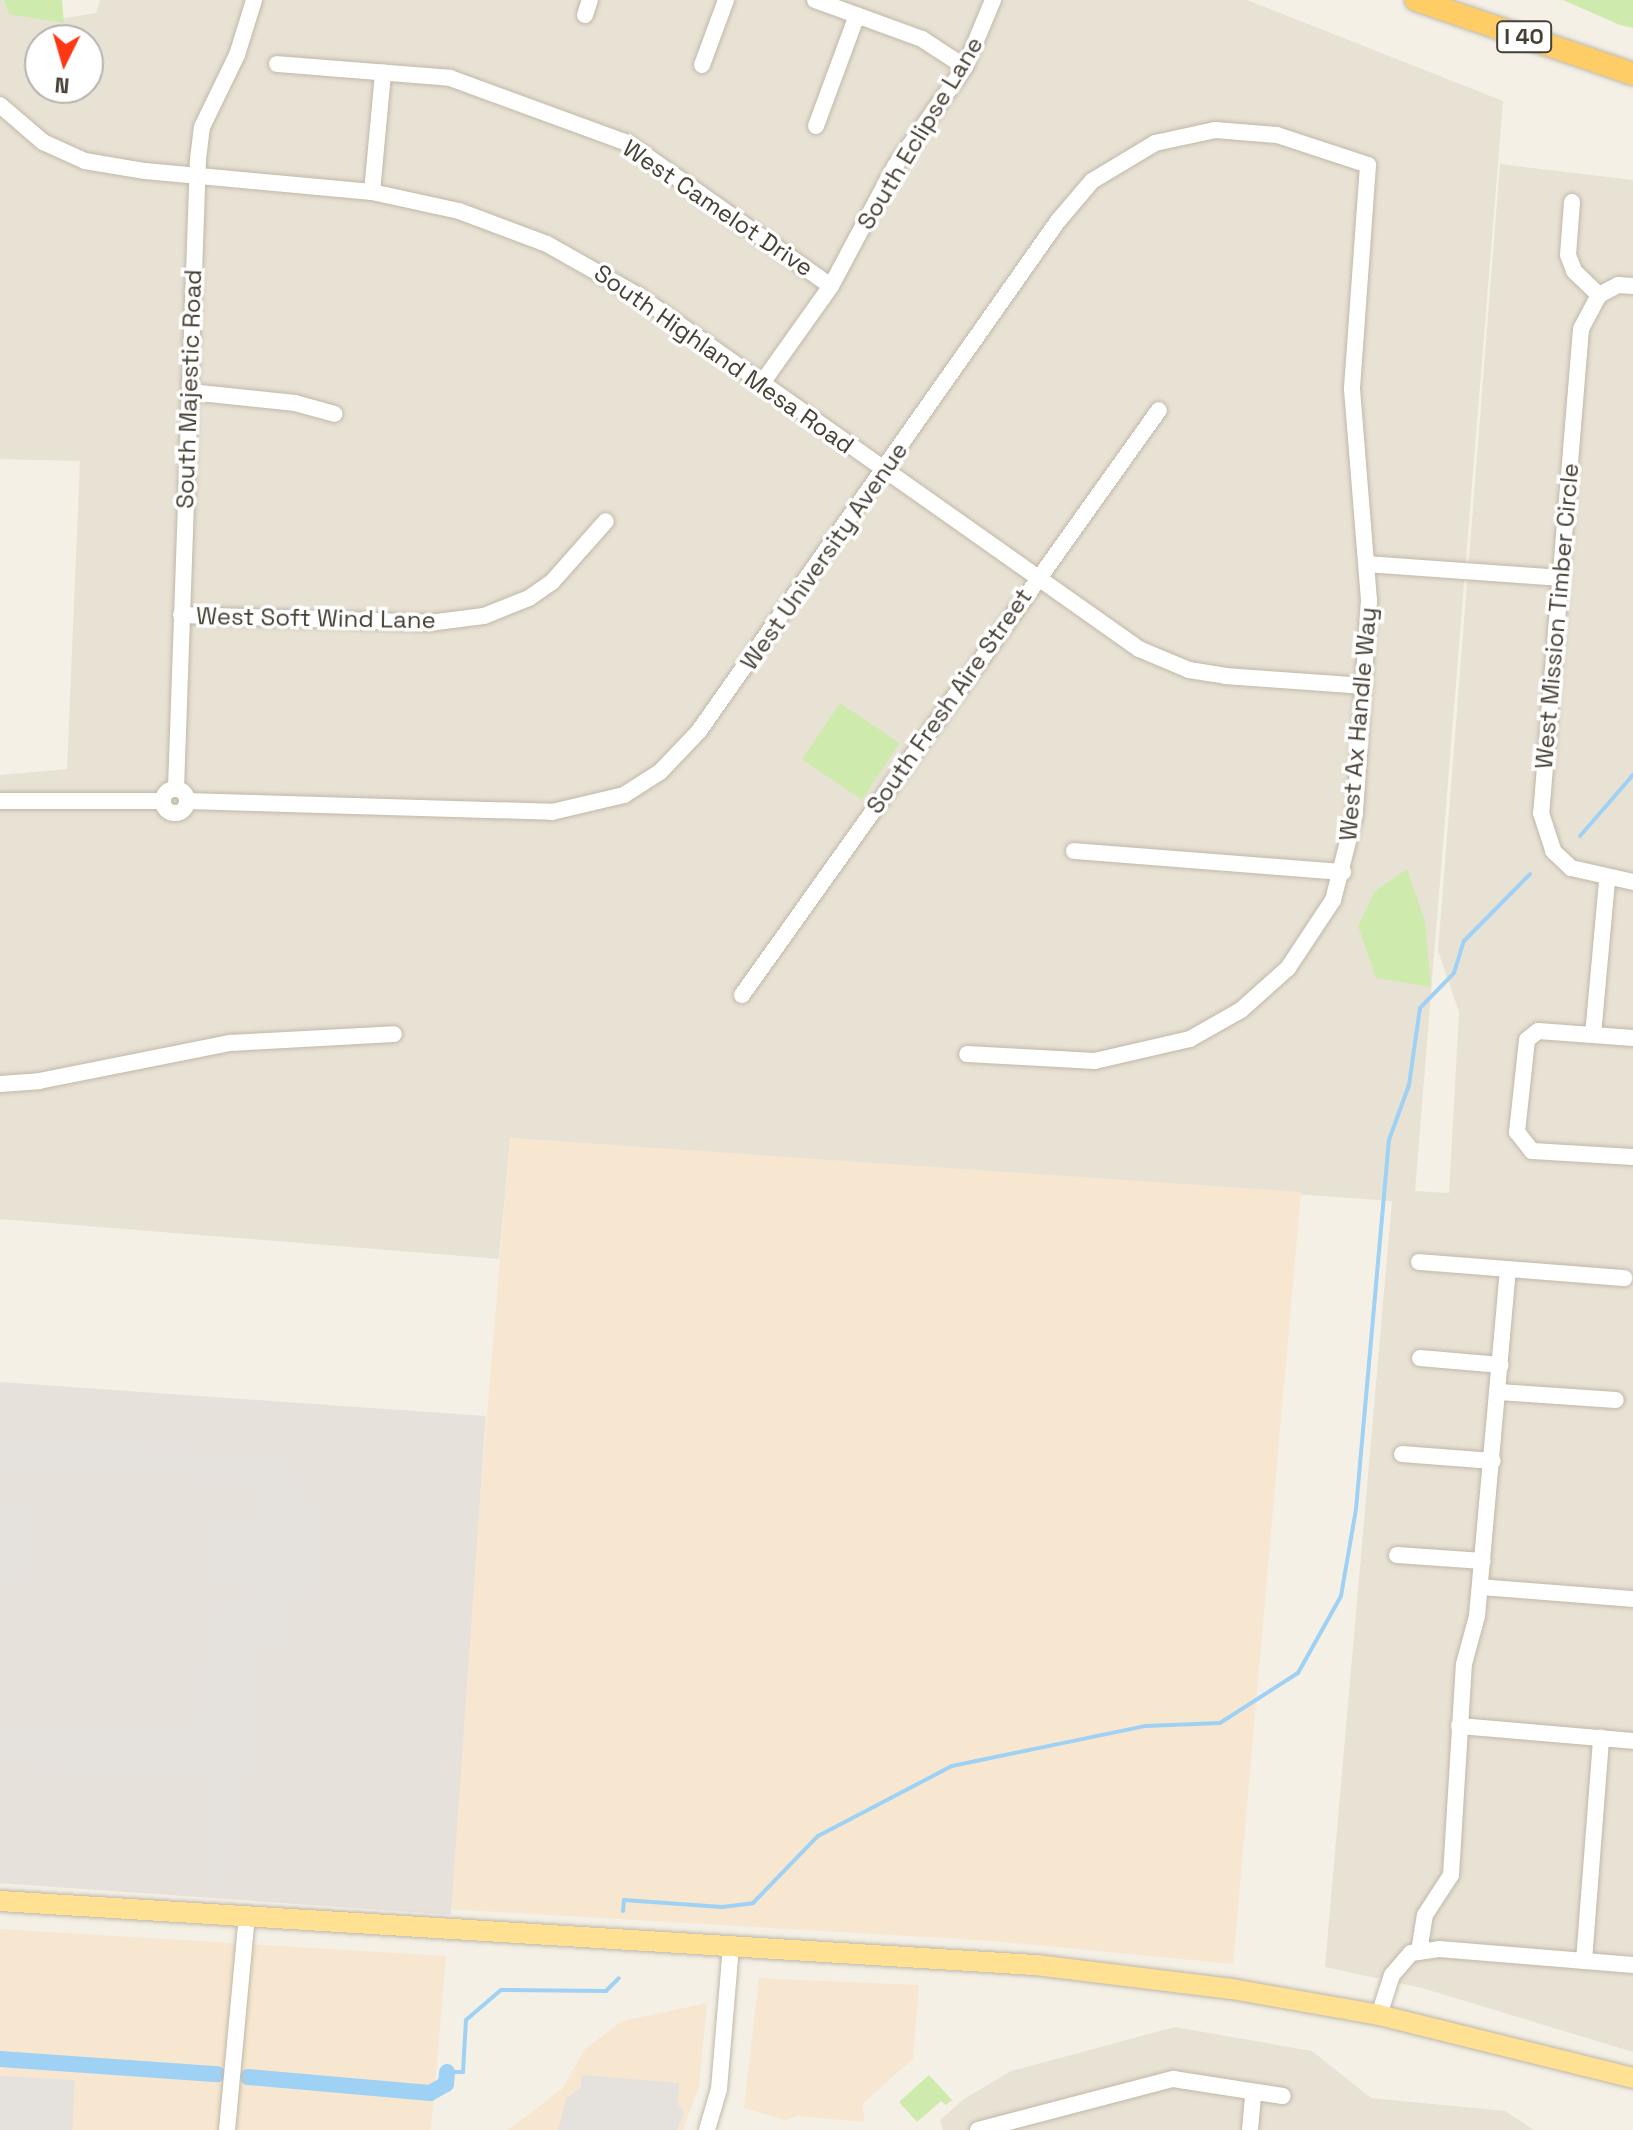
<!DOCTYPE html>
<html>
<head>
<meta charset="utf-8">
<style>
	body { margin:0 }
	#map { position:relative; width:1633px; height:2130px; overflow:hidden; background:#f4f0e6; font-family:"Space Grotesk",sans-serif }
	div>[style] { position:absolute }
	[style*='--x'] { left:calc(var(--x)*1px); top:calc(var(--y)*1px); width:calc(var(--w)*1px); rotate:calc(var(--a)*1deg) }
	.residential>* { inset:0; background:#e8e2d4 }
	.commercial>* { inset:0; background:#f7e7d0 }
	.industrial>* { inset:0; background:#e6e1db; transform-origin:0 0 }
	.green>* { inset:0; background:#ceeaad; transform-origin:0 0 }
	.parking>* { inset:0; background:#e5e2de; transform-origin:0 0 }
	.stream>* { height:4px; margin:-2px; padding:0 2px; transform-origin:2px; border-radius:2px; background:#9fd1f4 }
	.canal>* { height:16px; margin:-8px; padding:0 8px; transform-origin:8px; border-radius:8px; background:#9fd1f4 }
	.roads { filter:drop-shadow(0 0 2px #c0b8a8) drop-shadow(0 0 2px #c0b8a8) }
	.minor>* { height:16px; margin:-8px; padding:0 8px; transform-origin:8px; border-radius:8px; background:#fff }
	.minor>.ring { margin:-8px; padding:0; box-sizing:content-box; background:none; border:16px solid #fff; border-radius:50% }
	.major>* { height:20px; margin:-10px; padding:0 10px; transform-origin:10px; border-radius:10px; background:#ffe194 }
	.highway>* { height:22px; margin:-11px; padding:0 11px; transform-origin:11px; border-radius:11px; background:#ffcd66 }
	span { translate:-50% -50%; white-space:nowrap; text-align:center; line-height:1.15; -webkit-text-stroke:7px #fff; paint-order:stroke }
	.shield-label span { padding:2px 6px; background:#fff; border:2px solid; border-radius:6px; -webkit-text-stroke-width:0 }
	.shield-label { font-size:22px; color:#474035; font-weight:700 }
	.street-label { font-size:24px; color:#474035 }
	.north { position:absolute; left:24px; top:24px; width:80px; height:80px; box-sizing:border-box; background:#fff; border:2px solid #b5b3ae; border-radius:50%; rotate:185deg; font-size:22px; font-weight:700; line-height:32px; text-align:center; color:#474035 }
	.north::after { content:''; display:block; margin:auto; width:28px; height:36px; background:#ff3712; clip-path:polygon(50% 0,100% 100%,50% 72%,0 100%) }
</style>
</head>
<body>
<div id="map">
	<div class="residential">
		<div style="clip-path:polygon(evenodd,0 0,44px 0,54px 20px,96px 13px,100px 0,1247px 0,1503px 101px,1415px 1191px,1449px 1193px,1459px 1012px,1438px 951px,1500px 164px,1633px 180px,1633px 2052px,1422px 1988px,1325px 1967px,1392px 1201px,510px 1138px,499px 1259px,0 1219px,0 775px,67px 769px,80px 461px,0 459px,0 0,40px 40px,88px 40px,88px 88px,40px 88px,40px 40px)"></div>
		<div style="clip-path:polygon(1175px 2027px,1312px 2051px,1371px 2098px,1505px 2111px,1534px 2130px,943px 2130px,940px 2120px,964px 2099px,1011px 2071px)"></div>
	</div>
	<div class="commercial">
		<div style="clip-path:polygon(510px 1138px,1301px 1192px,1233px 1964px,994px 1941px,446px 1909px)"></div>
		<div style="clip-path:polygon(0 1929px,446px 1956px,431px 2130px,0 2130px)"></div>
		<div style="clip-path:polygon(759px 1978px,919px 1985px,913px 2059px,862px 2104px,865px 2122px,797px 2116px,786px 2120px,744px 2108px)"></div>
		<div style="clip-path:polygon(707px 2003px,699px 2086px,683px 2130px,508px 2130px,563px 2088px,585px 2049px,622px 2021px)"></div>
	</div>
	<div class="industrial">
		<div style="left:0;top:1382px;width:487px;height:500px;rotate:4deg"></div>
	</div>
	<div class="green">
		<div style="clip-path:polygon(4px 0,62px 0,64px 23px,9px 14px)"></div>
		<div style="clip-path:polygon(1563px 0,1633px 0,1633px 28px,1620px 25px)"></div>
		<div style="left:840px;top:703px;width:72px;height:68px;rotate:34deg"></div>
		<div style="clip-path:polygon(1407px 869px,1425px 921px,1431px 987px,1376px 978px,1358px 926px,1375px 891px)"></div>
		<div style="clip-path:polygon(929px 2075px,952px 2100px,946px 2105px,941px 2101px,917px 2122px,899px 2102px)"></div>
	</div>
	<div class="parking">
		<div style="clip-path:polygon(0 1442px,282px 1462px,298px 1504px,308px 1512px,322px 1514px,318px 1583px,291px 1591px,284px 1635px,277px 1642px,264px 1641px,264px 1634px,239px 1635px,250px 1638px,243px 1773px,232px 1773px,223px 1894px,211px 1893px,217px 1772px,0 1759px,0 1742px,3px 1727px,95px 1731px,192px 1740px,192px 1754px,216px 1756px,214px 1750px,203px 1749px,211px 1614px,249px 1612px,257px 1592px,246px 1581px,212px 1579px,213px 1561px,260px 1558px,255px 1547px,215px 1545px,216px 1519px,261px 1521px,258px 1490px,237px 1475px,0 1463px)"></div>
		<div style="left:0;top:1507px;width:29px;height:18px;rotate:4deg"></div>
		<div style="left:0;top:1532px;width:23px;height:50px;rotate:7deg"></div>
		<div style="clip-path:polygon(581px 2075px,679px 2083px,678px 2104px,684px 2112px,677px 2130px,558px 2130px,566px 2099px,581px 2087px)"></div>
		<div style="left:0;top:2076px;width:75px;height:54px;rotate:3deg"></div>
	</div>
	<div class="stream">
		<div style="--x:1580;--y:836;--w:81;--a:-49"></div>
		<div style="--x:623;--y:1911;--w:11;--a:-85"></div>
		<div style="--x:624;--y:1900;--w:98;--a:4.1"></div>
		<div style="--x:722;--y:1907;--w:31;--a:-7"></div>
		<div style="--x:753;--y:1903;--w:93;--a:-45.9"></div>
		<div style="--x:818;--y:1836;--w:151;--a:-27.6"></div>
		<div style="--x:952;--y:1766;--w:198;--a:-11.7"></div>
		<div style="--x:1146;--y:1726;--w:74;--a:-2.3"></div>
		<div style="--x:1220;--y:1723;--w:93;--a:-32.7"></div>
		<div style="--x:1298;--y:1673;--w:88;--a:-60.8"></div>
		<div style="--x:1341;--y:1596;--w:88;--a:-80.2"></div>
		<div style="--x:1356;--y:1509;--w:370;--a:-84.9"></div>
		<div style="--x:1389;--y:1140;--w:59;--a:-70"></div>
		<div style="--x:1409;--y:1085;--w:78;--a:-81.9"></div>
		<div style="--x:1420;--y:1008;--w:49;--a:-45.8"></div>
		<div style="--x:1454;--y:973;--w:34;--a:-73"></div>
		<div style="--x:1464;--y:941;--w:94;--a:-45.4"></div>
		<div style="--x:447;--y:2072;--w:16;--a:0"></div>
		<div style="--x:463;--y:2072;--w:52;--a:-86.7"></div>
		<div style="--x:466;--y:2020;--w:46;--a:-40.6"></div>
		<div style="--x:501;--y:1990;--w:105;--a:0.5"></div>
		<div style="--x:606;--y:1991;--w:18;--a:-45"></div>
	</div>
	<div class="canal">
		<div style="--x:0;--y:2059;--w:218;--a:4"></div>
		<div style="--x:248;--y:2077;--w:183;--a:5"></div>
		<div style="--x:430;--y:2093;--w:18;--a:-29"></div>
		<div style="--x:446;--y:2084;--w:12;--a:-85"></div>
	</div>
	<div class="roads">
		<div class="minor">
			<div style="--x:815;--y:0;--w:114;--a:20"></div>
			<div style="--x:922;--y:39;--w:51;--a:33.1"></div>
			<div style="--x:585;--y:15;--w:16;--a:-72"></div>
			<div style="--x:277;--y:64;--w:174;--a:4.6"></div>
			<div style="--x:450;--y:78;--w:189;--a:20.1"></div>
			<div style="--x:628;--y:143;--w:248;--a:35.2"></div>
			<div style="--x:702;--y:65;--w:69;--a:-69.7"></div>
			<div style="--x:0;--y:105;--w:57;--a:40.7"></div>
			<div style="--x:43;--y:142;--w:46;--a:24.3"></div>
			<div style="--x:85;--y:161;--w:61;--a:9.5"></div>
			<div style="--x:145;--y:171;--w:228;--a:5.3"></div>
			<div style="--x:372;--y:192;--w:89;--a:12.3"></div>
			<div style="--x:459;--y:211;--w:94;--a:20.6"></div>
			<div style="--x:547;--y:244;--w:106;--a:29.5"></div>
			<div style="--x:639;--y:296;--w:612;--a:35.22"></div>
			<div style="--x:1139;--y:649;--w:54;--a:22.8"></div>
			<div style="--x:1189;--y:670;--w:36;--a:9"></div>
			<div style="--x:1225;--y:676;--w:140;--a:4.1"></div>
			<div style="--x:816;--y:126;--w:118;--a:-69.7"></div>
			<div style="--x:372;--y:192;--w:120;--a:-84.7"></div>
			<div style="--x:1572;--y:202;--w:53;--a:94.3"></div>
			<div style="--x:1568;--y:255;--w:17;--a:69"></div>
			<div style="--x:1574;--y:271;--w:35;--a:44"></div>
			<div style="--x:1633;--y:286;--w:15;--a:-176"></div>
			<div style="--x:1618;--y:285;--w:21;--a:152"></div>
			<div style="--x:1599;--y:295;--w:38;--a:118"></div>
			<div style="--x:1581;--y:329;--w:486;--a:94.7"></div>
			<div style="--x:1541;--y:813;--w:40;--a:72"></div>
			<div style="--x:1553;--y:851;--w:25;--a:43"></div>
			<div style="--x:1571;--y:868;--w:64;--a:12.7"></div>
			<div style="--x:762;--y:383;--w:119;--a:-54.6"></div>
			<div style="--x:831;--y:286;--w:136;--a:-61.9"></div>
			<div style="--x:895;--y:166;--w:121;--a:-54.7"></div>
			<div style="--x:965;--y:67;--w:73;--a:-67.3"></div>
			<div style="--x:190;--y:392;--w:106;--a:6"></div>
			<div style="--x:295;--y:403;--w:41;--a:15.4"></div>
			<div style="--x:1367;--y:564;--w:194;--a:4.1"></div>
			<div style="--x:181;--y:615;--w:248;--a:1.8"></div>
			<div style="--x:429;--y:623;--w:55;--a:-7.3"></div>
			<div style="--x:484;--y:616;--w:48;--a:-21.8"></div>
			<div style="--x:529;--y:598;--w:28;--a:-35"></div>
			<div style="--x:552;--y:582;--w:81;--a:-48.5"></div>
			<div style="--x:176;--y:789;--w:630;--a:-88"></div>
			<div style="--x:198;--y:159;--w:32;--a:-83"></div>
			<div style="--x:202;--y:127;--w:80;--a:-64.1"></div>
			<div style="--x:237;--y:55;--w:58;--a:-72.8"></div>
			<div class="ring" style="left:163px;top:789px;width:8px;height:8px"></div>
			<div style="--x:0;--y:801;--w:163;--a:0"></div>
			<div style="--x:187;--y:801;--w:365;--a:1.7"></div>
			<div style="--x:552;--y:812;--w:74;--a:-13.3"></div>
			<div style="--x:624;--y:795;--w:43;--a:-32.6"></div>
			<div style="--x:660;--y:772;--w:57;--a:-46.4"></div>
			<div style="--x:699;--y:731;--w:624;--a:-54.86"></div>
			<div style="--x:1058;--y:221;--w:52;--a:-49.6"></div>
			<div style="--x:1092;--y:181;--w:74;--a:-31.1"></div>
			<div style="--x:1155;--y:143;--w:61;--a:-12.2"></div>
			<div style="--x:1215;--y:130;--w:62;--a:4.6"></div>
			<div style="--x:1277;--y:135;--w:96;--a:18.2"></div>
			<div style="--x:1368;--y:165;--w:225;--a:94.1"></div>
			<div style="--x:1352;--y:389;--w:213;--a:85.4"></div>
			<div style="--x:1369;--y:601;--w:213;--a:93.8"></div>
			<div style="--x:1355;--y:814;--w:89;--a:104.3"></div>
			<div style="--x:1333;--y:900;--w:82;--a:123.5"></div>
			<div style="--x:1288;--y:968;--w:63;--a:138.2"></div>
			<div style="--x:1241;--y:1010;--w:59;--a:150.4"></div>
			<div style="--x:1190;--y:1039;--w:98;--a:167"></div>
			<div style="--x:1095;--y:1061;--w:128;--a:-176.9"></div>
			<div style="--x:1074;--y:851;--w:270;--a:4.5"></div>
			<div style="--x:742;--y:995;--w:718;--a:-54.52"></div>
			<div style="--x:1593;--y:1035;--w:156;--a:-84.8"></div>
			<div style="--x:1633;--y:1038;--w:95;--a:-175.8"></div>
			<div style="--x:1538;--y:1031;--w:14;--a:141"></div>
			<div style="--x:1527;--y:1040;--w:93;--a:96.2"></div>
			<div style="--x:1517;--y:1132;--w:24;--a:52"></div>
			<div style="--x:1532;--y:1151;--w:101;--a:3.4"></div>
			<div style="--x:0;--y:1084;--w:39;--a:-4"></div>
			<div style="--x:39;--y:1081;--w:195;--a:-11.3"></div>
			<div style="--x:230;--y:1043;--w:164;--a:-3.1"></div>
			<div style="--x:1419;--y:1262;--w:206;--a:4.5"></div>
			<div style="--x:1420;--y:1358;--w:81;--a:4.9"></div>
			<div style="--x:1499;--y:1392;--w:117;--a:3.9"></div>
			<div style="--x:1402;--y:1454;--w:91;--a:4.4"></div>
			<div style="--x:1397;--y:1555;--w:86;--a:4"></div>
			<div style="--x:1480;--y:1587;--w:153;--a:4.5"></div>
			<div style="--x:1459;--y:1726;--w:175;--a:4.9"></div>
			<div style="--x:1419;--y:1952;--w:37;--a:-81"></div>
			<div style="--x:1425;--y:1915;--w:48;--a:-57"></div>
			<div style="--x:1451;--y:1875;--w:211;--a:-86.5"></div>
			<div style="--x:1464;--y:1664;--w:50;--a:-74.8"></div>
			<div style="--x:1477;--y:1616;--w:348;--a:-84.9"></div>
			<div style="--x:1584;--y:1961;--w:224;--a:-85.6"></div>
			<div style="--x:1379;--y:2015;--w:42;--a:-72"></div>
			<div style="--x:1392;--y:1975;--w:29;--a:-49"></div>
			<div style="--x:1411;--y:1953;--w:28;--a:-8"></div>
			<div style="--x:1439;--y:1949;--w:195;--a:4.7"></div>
			<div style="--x:227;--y:2130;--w:216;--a:-84.7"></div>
			<div style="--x:707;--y:2130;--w:43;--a:-73.7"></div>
			<div style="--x:719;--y:2089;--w:144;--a:-85.2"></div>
			<div style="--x:978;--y:2130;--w:202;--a:-14.7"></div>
			<div style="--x:1173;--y:2079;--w:111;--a:8.8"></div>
			<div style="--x:1250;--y:2130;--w:38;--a:-85"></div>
		</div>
		<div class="major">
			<div style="--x:0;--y:1901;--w:1038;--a:3.54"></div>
			<div style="--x:1036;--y:1965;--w:197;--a:7"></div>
			<div style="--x:1232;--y:1989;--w:149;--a:10"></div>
			<div style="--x:1379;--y:2015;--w:262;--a:13.9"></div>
		</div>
		<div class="highway">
			<div style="--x:1416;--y:0;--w:229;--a:18.8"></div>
		</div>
	</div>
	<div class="shield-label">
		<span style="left:1524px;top:37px">I 40</span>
	</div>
	<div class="street-label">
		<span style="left:920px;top:133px;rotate:-59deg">South Eclipse Lane</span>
		<span style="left:718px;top:208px;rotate:34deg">West Camelot Drive</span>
		<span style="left:724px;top:359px;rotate:35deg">South Highland Mesa Road</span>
		<span style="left:189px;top:389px;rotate:-88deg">South Majestic Road</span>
		<span style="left:824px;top:556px;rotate:-55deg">West University Avenue</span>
		<span style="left:1557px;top:616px;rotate:-85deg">West Mission Timber Circle</span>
		<span style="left:316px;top:618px;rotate:1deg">West Soft Wind Lane</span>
		<span style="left:949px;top:701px;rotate:-55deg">South Fresh Aire Street</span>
		<span style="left:1358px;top:724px;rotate:-85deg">West Ax Handle Way</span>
	</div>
	<div class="north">N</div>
</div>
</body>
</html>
